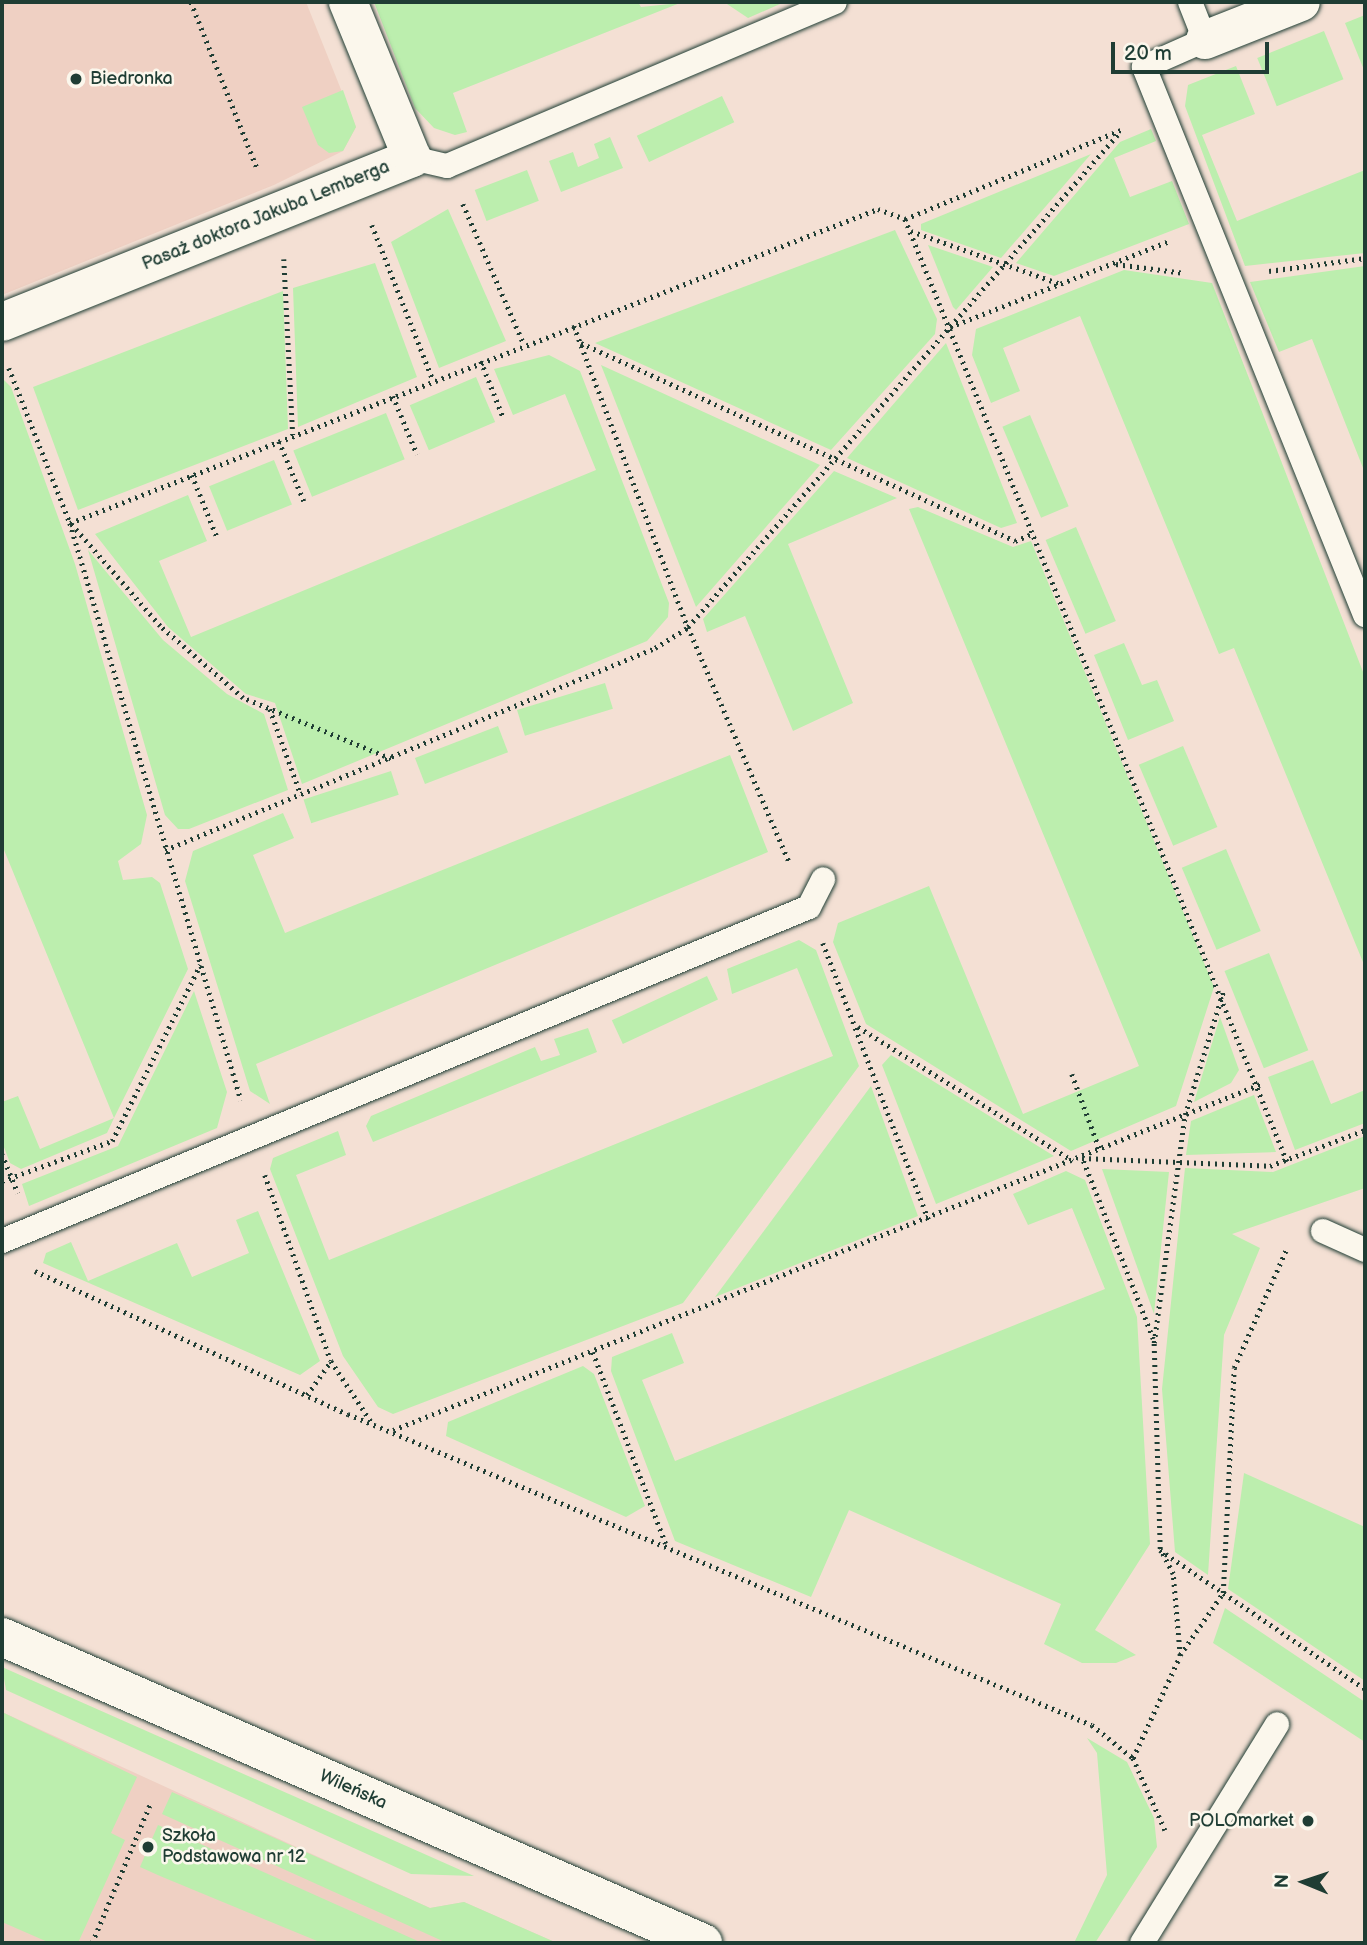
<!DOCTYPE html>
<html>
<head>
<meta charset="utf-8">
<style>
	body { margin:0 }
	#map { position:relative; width:1367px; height:1945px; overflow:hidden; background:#f4e0d4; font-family:"Balsamiq Sans",sans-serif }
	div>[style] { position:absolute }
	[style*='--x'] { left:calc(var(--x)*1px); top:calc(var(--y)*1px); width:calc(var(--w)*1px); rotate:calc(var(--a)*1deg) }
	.built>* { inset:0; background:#efd0c3 }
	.green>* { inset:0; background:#bceeae; transform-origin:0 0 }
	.path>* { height:4.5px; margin-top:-2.25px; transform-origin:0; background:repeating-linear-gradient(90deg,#1f3d34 0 2px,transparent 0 7px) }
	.roads { filter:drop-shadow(0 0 2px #1f3d34) drop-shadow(0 0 2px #1f3d34) }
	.lane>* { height:24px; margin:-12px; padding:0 12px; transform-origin:12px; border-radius:12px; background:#fbf7ec }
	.street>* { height:38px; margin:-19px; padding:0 19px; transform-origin:19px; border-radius:19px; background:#fbf7ec }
	.dots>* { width:19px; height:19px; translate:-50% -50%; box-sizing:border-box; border:4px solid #fbf7ec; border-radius:50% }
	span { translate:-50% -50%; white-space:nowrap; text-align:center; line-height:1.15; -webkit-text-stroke:5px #fbf7ec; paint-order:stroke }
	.poi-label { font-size:18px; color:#1f3d34 }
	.left { translate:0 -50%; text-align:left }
	.right { translate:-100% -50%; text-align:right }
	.street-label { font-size:18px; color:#1f3d34 }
	.frame { position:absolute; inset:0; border:4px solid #1f3d34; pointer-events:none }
	.north { position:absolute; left:1269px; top:1847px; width:70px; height:70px; -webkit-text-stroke:5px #fbf7ec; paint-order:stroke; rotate:272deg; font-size:19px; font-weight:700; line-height:28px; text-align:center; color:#1f3d34 }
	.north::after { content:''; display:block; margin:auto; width:24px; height:32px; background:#1f3d34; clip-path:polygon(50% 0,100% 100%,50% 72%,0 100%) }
	.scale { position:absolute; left:1111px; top:42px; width:158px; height:32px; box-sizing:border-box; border:4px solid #1f3d34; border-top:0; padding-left:9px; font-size:21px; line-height:24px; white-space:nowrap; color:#1f3d34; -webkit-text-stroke:5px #fbf7ec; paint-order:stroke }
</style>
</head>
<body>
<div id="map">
	<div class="built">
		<div style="clip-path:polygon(2px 2px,306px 2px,356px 127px,343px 151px,274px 185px,2px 295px)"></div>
		<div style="clip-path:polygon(2px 1712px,430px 1908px,464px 1902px,557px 1943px,2px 1943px)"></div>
	</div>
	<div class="green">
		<div style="clip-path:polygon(374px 2px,638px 2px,641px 7px,680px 3px,453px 93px,467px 132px,455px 135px,434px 128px,415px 108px)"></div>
		<div style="clip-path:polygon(724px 2px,779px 2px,780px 4px,748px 18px)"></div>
		<div style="clip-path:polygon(1365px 15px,1365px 70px,1364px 70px,1345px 23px)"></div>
		<div style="left:1324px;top:31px;width:52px;height:72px;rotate:68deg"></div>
		<div style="clip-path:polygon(1236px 66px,1255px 114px,1202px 135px,1237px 221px,1365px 170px,1365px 253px,1245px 266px,1185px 106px,1188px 85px)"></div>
		<div style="clip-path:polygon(343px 90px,356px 127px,343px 151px,329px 153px,318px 145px,302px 107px)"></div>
		<div style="left:722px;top:96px;width:29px;height:94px;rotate:65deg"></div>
		<div style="clip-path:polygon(1151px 129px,1156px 141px,1114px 158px,1130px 197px,1172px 181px,1189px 224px,1054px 276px,1016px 263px,1120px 142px)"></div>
		<div style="clip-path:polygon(610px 137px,623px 168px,561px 192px,549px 161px,573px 152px,578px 167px,599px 158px,594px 144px)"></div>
		<div style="clip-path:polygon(1091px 154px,1001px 258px,921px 230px,921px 224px)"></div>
		<div style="left:527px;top:170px;width:33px;height:56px;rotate:69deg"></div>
		<div style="clip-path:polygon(448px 209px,506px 341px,439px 368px,391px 242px)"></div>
		<div style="clip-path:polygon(895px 230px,937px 319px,935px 334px,831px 450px,595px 343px)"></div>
		<div style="clip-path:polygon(928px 245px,993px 267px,956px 310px,953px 307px)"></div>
		<div style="clip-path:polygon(375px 263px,417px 377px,298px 427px,293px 288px)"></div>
		<div style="clip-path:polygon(1365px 266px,1365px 473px,1312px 339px,1279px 352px,1250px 282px)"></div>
		<div style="clip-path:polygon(1124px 270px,1212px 283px,1365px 677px,1365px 967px,1234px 648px,1219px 654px,1080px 316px,1003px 348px,1020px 391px,991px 403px,972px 355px,976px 329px)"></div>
		<div style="clip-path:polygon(283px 291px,288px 429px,78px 510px,33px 387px)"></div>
		<div style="clip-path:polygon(946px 343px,1017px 523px,1001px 528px,847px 458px)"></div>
		<div style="clip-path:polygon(549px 355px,580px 371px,669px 603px,668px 617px,647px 641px,302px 784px,275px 703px,246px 694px,168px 627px,95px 534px,188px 495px,207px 541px,159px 561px,191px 637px,596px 470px,565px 394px,513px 415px,494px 369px)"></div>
		<div style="clip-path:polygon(601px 365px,820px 465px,696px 607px)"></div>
		<div style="left:476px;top:377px;width:49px;height:72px;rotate:67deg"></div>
		<div style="clip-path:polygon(2px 378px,11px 387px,75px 564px,147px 815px,141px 844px,118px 861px,123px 880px,152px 877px,160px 883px,188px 969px,114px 1118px,107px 1133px,21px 1169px,10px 1163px,2px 1142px,2px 1102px,18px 1096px,40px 1149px,114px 1118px,2px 845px)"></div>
		<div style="left:386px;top:413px;width:50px;height:100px;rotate:68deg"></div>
		<div style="left:1030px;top:415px;width:99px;height:30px;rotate:67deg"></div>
		<div style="left:274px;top:460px;width:48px;height:70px;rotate:68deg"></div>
		<div style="clip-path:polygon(834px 471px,897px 498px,788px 544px,853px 703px,793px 731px,745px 616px,707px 632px,703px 619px)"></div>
		<div style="clip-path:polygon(918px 507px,1013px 547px,1031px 541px,1214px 987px,1176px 1106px,1071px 1151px,866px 1024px,833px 942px,838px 923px,929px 886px,1023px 1114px,1139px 1066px,909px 509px)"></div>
		<div style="left:1076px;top:527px;width:102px;height:33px;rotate:67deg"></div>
		<div style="clip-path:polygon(88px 550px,163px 640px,227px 694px,264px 714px,288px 790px,189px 829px,178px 829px,165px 815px)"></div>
		<div style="clip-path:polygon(1124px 643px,1142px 685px,1157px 680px,1174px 721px,1128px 740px,1094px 655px)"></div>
		<div style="left:605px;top:683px;width:27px;height:92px;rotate:73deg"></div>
		<div style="left:498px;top:726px;width:28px;height:89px;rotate:69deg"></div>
		<div style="left:1183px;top:746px;width:88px;height:48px;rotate:67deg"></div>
		<div style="clip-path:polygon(730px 755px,768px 852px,256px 1064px,270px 1104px,250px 1091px,185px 881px,193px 851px,283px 813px,294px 838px,253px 855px,285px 933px)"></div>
		<div style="left:391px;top:771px;width:25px;height:92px;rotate:72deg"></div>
		<div style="left:1226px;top:849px;width:89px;height:48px;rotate:67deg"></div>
		<div style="clip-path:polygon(799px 940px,816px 950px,859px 1066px,683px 1303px,393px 1414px,378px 1407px,343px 1356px,270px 1169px,273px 1158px,338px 1131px,346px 1155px,296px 1175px,329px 1260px,833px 1056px,797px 968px,732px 994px,727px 969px)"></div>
		<div style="left:1269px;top:953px;width:105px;height:48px;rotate:68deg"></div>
		<div style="left:707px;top:976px;width:26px;height:105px;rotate:65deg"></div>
		<div style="clip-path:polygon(194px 991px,227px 1092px,217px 1128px,29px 1206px,22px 1184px,118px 1146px)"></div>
		<div style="clip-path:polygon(1220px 1017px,1239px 1070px,1231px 1083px,1194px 1102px)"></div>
		<div style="clip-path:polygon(588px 1028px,597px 1052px,373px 1142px,366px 1126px,371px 1116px,535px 1047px,541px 1061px,560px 1055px,554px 1039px)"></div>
		<div style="clip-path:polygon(891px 1055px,1054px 1156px,936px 1204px,882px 1065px)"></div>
		<div style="clip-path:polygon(1313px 1060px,1331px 1104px,1365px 1090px,1365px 1123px,1295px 1150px,1268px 1077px)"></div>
		<div style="clip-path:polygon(871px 1086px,918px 1216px,715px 1297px)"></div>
		<div style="clip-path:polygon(1254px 1095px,1276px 1152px,1186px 1155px,1191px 1121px)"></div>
		<div style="clip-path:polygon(1365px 1136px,1365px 1188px,1232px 1234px,1260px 1248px,1224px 1335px,1208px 1575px,1175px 1552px,1162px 1389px,1185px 1168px,1273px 1172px)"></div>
		<div style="clip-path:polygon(1102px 1169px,1169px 1172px,1154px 1314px)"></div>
		<div style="clip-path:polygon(1066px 1171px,1085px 1180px,1137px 1317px,1150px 1544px,1095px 1630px,1136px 1655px,1116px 1663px,1082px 1663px,1044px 1644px,1061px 1604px,849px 1510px,811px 1597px,675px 1541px,611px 1371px,612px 1357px,672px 1333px,684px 1363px,642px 1380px,675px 1461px,1105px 1289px,1072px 1208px,1028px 1225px,1013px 1194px)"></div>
		<div style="clip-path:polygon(258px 1211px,320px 1361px,300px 1375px,43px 1263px,46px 1253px,71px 1242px,88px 1281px,177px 1243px,192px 1277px,249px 1253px,236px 1220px)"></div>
		<div style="clip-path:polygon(583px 1366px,594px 1374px,645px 1506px,626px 1517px,446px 1436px,448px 1422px)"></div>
		<div style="clip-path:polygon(1244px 1473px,1365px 1527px,1365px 1681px,1228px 1589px)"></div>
		<div style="clip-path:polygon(1225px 1608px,1365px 1702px,1365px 1742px,1213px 1643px)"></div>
		<div style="clip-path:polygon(2px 1667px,474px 1876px,411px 1874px,6px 1690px)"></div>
		<div style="clip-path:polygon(2px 1712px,137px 1777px,111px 1833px,125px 1840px,78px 1943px,50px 1943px,2px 1922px)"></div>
		<div style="clip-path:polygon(1087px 1738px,1127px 1762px,1154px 1818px,1157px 1847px,1095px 1943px,1074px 1943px,1107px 1875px,1097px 1753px)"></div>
		<div style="clip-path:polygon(172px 1792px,430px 1908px,464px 1902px,557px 1943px,447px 1943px,162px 1814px)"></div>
		<div style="clip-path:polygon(158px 1825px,420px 1942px,419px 1943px,322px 1943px,160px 1876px,140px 1867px)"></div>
	</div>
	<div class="path">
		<div style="--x:191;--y:2;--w:181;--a:68.3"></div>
		<div style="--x:463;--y:204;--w:153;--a:66.5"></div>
		<div style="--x:905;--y:219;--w:1017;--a:67.93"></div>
		<div style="--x:372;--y:225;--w:167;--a:68.5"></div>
		<div style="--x:911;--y:231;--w:159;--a:19.5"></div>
		<div style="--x:284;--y:259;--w:176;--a:87.1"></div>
		<div style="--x:1116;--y:264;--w:69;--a:7.5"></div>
		<div style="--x:1269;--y:271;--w:97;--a:-7.7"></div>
		<div style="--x:574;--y:326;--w:322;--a:69.3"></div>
		<div style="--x:688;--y:627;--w:255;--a:66.7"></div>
		<div style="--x:950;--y:327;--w:236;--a:-21.4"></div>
		<div style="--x:581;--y:343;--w:477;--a:24.5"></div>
		<div style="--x:1015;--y:541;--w:21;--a:-23"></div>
		<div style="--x:481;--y:361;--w:62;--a:68.4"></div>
		<div style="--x:9;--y:368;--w:167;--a:68.5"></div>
		<div style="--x:70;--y:523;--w:602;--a:73.49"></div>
		<div style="--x:393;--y:396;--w:63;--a:67.5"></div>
		<div style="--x:279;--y:441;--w:65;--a:67.4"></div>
		<div style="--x:192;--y:475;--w:67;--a:68"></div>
		<div style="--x:270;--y:709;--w:91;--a:70.2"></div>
		<div style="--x:391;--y:759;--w:160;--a:-157.6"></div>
		<div style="--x:243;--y:698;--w:110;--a:-139.1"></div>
		<div style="--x:160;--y:626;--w:137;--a:-131.1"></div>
		<div style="--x:70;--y:523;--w:867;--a:-21.24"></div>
		<div style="--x:878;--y:209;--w:29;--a:20"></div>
		<div style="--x:905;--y:219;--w:234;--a:-22.4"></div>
		<div style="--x:165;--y:850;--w:530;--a:-22.4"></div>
		<div style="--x:655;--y:648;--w:39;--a:-32"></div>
		<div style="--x:688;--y:627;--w:657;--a:-48.89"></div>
		<div style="--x:823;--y:943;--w:297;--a:69.1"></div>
		<div style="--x:858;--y:1027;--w:253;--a:31.9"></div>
		<div style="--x:1072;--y:1074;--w:81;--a:69.8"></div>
		<div style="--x:2;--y:1154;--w:42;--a:67.7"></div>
		<div style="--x:265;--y:1175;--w:197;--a:70.5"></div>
		<div style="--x:331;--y:1361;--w:74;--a:56.5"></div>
		<div style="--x:2;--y:1181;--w:117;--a:-20"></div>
		<div style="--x:112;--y:1141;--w:197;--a:-63.4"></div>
		<div style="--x:35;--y:1271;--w:344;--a:24.6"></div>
		<div style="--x:348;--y:1414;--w:806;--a:22.69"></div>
		<div style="--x:1092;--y:1725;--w:53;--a:38.8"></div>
		<div style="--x:1133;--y:1758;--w:79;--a:66"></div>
		<div style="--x:1153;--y:1339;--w:194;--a:-111.4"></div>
		<div style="--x:1082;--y:1158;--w:188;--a:2.4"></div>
		<div style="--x:1270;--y:1166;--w:102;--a:-20.8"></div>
		<div style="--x:593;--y:1352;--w:205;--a:69.2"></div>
		<div style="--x:307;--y:1395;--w:42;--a:-54.8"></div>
		<div style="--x:393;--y:1430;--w:934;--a:-21.73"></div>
		<div style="--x:1160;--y:1550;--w:248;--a:34.1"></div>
		<div style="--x:1180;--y:1655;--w:75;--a:-55.3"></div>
		<div style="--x:1223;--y:1593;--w:225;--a:-87.2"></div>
		<div style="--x:1234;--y:1368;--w:131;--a:-66.2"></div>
		<div style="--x:1133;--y:1758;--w:112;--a:-65.3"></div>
		<div style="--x:1180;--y:1656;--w:82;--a:-94.9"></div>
		<div style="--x:1173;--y:1574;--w:28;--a:-117"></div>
		<div style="--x:1160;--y:1549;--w:206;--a:-91.7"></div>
		<div style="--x:1154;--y:1343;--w:230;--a:-82.3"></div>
		<div style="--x:1185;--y:1115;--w:129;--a:-72.8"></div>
		<div style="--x:92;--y:1943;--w:153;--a:-67.3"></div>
	</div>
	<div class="roads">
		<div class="lane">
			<div style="--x:1190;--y:2;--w:41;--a:68.5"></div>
			<div style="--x:1205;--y:40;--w:67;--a:156.1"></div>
			<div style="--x:1144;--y:67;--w:591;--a:68.04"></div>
			<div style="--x:412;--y:158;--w:36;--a:13"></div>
			<div style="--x:447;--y:166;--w:421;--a:-22.9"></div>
			<div style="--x:1323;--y:1231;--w:46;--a:24.3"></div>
			<div style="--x:2;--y:1241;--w:873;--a:-22.48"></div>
			<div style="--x:809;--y:907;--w:31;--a:-63"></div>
			<div style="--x:1142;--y:1943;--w:257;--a:-58.3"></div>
		</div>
		<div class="street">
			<div style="--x:1205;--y:40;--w:103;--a:-21.6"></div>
			<div style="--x:2;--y:322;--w:442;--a:-21.8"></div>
			<div style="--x:412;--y:158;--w:169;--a:-112.3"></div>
			<div style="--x:2;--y:1637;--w:765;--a:23.58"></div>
		</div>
	</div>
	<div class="dots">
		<div style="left:76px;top:79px;background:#1f3d34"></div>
		<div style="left:1308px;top:1821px;background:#1f3d34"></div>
		<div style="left:148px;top:1847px;background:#1f3d34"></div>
	</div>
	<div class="poi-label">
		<span class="left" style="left:90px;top:79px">Biedronka</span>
		<span class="right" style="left:1294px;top:1821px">POLOmarket</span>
		<span class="left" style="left:162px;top:1847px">Szkoła<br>Podstawowa nr 12</span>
	</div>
	<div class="street-label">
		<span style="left:266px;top:216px;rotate:-22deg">Pasaż doktora Jakuba Lemberga</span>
		<span style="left:353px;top:1790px;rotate:24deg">Wileńska</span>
	</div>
	<div class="frame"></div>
	<div class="north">N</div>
	<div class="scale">20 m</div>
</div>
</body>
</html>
